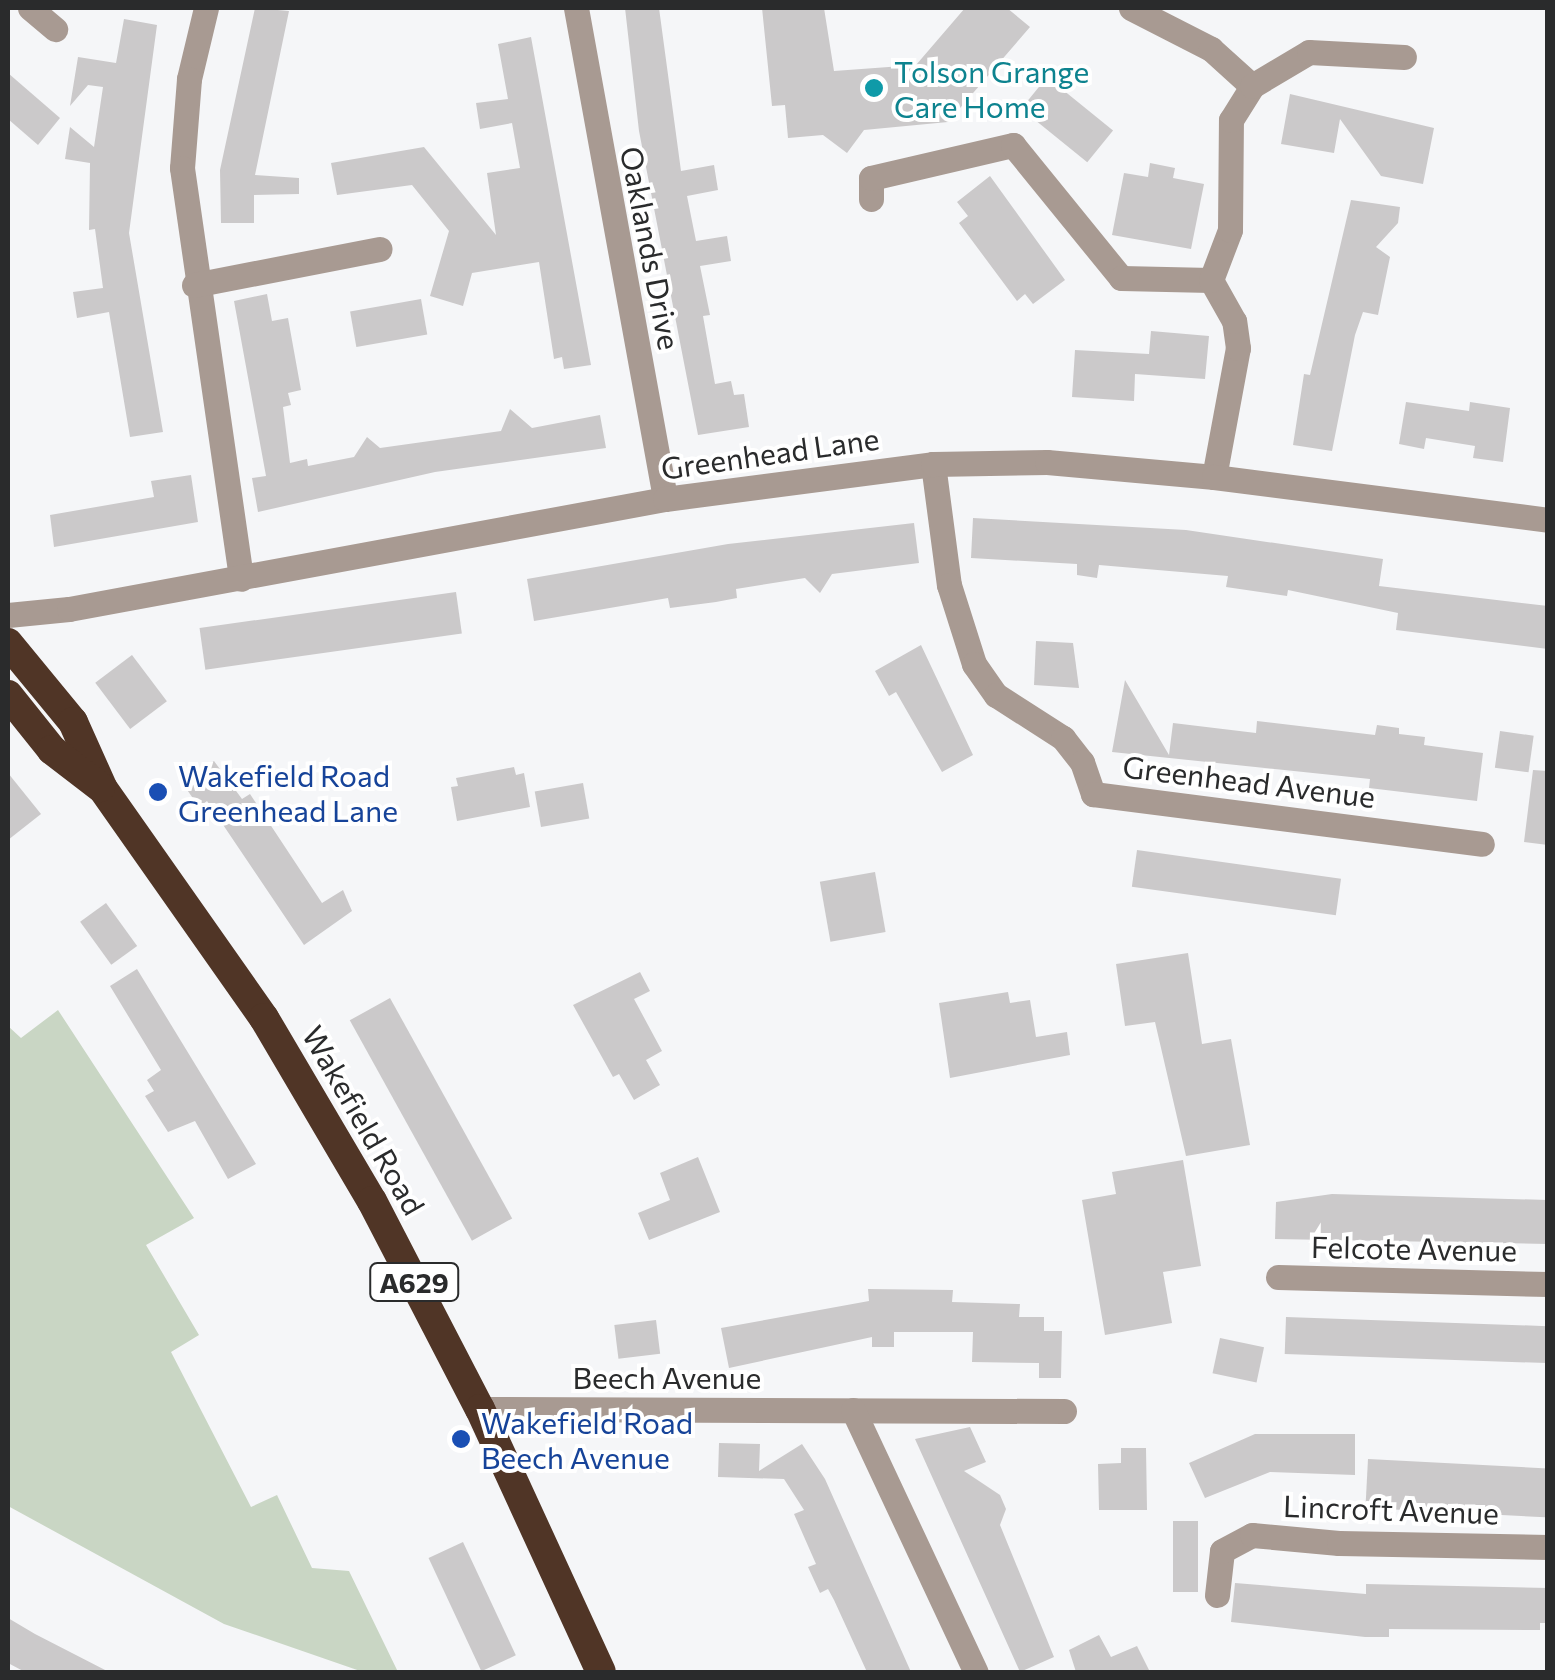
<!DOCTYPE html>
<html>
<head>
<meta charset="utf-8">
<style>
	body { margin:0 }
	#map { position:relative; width:1555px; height:1680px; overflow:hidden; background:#f5f6f8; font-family:Commissioner,sans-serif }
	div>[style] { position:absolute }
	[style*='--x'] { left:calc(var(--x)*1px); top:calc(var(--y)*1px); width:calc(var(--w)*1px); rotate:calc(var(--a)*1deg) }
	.green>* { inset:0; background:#c9d6c4 }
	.building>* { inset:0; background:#cbc9ca; transform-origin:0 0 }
	.minor>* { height:25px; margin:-12.5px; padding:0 12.5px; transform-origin:12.5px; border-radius:12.5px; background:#a89a92 }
	.highway>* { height:30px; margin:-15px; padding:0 15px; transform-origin:15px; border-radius:15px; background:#503526 }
	.dots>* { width:28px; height:28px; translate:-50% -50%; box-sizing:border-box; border:5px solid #fff; border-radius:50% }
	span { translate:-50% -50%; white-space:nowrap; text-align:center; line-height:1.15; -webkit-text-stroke:8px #fff; paint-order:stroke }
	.shield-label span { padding:2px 8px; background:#fff; border:2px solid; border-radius:8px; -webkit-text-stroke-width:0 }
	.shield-label { font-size:28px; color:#2a2b2c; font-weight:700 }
	.culture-label { font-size:30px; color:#0d838f }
	.left { translate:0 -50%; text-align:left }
	.street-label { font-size:30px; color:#2a2b2c }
	.transit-label { font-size:30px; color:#164399 }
	.frame { position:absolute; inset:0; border:10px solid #2a2b2c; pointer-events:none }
</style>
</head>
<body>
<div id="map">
	<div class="green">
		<div style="clip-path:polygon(58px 1010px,194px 1218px,146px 1245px,199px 1335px,171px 1352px,251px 1507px,277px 1495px,312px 1568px,349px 1571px,398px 1672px,363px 1672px,224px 1624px,8px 1506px,8px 1026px,21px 1038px)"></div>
	</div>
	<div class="building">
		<div style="clip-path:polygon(255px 8px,289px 11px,255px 175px,299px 178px,299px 194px,254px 195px,254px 223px,221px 223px,220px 170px)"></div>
		<div style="clip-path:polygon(625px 8px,659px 8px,681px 171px,714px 165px,718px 190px,687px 196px,696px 241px,727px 236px,731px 261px,700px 266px,710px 315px,703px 316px,715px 384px,731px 381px,734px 395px,744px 394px,749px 427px,698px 435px,639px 131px)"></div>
		<div style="clip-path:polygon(762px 8px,824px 8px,834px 71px,916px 65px,965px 8px,1007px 8px,1030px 27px,948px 122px,864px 130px,847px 153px,823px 135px,788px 138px,785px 105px,772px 106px)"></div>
		<div style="clip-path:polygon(124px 19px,157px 25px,129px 233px,163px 432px,130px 437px,109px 312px,77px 318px,73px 292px,103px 288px,95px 229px,89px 230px,90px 163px,65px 159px,70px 127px,94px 147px,103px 87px,88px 85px,70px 106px,78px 57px,116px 63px)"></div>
		<div style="clip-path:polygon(531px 37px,591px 365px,564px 369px,562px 357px,554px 359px,539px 262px,472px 273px,463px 306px,430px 296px,449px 231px,412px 185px,337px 195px,331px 163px,424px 147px,496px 235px,487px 173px,520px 168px,512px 123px,480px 129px,476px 103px,508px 99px,498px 44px)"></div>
		<div style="clip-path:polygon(8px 73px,60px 118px,38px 145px,8px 119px)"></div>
		<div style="left:1047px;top:77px;width:85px;height:41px;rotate:39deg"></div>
		<div style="clip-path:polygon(1290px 94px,1434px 128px,1423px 184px,1381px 176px,1340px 119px,1334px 153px,1281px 144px)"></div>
		<div style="clip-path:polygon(1150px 163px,1175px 168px,1173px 178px,1204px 184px,1191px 249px,1112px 235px,1124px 173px,1148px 177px)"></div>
		<div style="clip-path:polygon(990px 176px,1065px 280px,1033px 304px,1025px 294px,1017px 301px,959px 223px,968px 216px,957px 202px)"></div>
		<div style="clip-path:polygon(1351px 200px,1400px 207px,1398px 223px,1376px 247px,1390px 257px,1378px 315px,1363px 312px,1355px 335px,1332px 451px,1293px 445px,1304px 374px,1310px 375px)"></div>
		<div style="clip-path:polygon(267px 294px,272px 321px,288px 318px,301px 390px,288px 393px,291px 405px,283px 407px,290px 463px,307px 459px,308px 466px,354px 457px,367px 437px,380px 448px,501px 431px,510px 409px,532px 428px,600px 415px,606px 448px,435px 472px,258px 512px,252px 478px,266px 476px,234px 301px)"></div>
		<div style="left:421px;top:299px;width:36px;height:72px;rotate:80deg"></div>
		<div style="clip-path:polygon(1151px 331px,1209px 336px,1205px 379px,1135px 374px,1134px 401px,1072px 397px,1075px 350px,1149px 354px)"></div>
		<div style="clip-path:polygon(1406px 402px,1469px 411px,1470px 402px,1510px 408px,1503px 462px,1473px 458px,1475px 446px,1426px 438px,1424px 449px,1399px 444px)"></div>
		<div style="clip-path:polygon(191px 475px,198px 522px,54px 547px,50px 515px,154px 497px,151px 481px)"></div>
		<div style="clip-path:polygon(973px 518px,1186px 530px,1383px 559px,1379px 586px,1548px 606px,1548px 649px,1396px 630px,1398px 613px,1288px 590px,1287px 596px,1226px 587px,1228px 576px,1099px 565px,1097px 578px,1077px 575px,1077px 564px,971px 558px)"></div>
		<div style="clip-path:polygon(914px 523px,919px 563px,832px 574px,820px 593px,805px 578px,736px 589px,737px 598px,716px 602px,670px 608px,668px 598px,534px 621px,527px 579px,728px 544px)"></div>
		<div style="left:456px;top:592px;width:42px;height:259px;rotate:82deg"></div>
		<div style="clip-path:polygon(1036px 641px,1073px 643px,1079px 688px,1034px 685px)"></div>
		<div style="clip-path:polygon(921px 645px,973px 755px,942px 772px,896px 692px,889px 696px,875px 671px)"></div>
		<div style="left:132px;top:655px;width:58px;height:46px;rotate:53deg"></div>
		<div style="clip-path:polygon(1125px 680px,1169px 755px,1173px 723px,1256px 733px,1257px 721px,1375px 735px,1377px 725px,1399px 728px,1399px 734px,1425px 737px,1424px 745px,1483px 753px,1477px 801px,1369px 788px,1370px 779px,1112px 752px)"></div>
		<div style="left:1500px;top:731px;width:34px;height:37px;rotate:8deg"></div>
		<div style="clip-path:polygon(214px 761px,242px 799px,250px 794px,322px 903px,343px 890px,352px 911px,304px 945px,207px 801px,199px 807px,183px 784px)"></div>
		<div style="clip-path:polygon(514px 767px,516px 775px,524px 773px,530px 807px,457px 821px,451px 787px,458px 786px,456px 778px)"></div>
		<div style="clip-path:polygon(1533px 770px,1548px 771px,1548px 845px,1524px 842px)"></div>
		<div style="clip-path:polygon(8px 773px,41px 814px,8px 840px)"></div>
		<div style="left:583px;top:783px;width:36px;height:49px;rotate:80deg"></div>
		<div style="left:1137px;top:850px;width:206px;height:37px;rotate:8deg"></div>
		<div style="left:875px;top:872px;width:61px;height:56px;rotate:80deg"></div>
		<div style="left:106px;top:903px;width:53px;height:32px;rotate:54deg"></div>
		<div style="clip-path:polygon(1188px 953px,1202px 1044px,1231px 1039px,1250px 1145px,1186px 1156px,1155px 1022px,1125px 1026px,1116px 964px)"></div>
		<div style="clip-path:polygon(137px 969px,256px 1164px,228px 1179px,195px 1121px,168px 1132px,145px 1096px,154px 1091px,147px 1080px,161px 1070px,110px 986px)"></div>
		<div style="clip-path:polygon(640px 972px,650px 991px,634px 999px,662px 1051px,646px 1060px,660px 1085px,634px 1100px,619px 1074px,613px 1077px,573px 1005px)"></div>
		<div style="clip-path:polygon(1008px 992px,1010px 1003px,1030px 1000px,1036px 1037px,1067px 1032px,1070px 1055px,950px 1078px,939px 1003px)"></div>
		<div style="left:390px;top:998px;width:252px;height:46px;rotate:61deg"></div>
		<div style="clip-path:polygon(698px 1157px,720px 1212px,649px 1240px,638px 1213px,670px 1200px,660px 1173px)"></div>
		<div style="clip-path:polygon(1183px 1160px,1201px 1266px,1163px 1272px,1172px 1323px,1105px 1335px,1082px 1200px,1116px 1194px,1112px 1172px)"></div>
		<div style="clip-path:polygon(1332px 1194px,1548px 1200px,1548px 1244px,1275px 1239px,1276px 1202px)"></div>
		<div style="clip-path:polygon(868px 1289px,953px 1290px,952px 1302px,1020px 1304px,1019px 1317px,1044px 1317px,1044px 1331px,1062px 1331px,1061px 1378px,1039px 1378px,1039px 1363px,972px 1362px,973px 1332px,894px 1332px,894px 1347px,872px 1347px,872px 1337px,729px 1368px,721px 1328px,869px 1301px)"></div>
		<div style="left:1286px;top:1317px;width:262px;height:37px;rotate:2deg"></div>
		<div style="left:656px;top:1320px;width:34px;height:42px;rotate:83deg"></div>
		<div style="left:1220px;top:1338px;width:45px;height:36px;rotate:12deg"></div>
		<div style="clip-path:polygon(970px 1427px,986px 1462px,964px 1471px,1000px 1495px,1006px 1509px,1000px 1525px,1054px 1657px,1020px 1672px,915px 1439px)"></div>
		<div style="clip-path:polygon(1255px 1434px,1355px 1434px,1355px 1475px,1270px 1472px,1205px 1498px,1189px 1463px)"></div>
		<div style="clip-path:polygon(719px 1443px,760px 1444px,759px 1471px,802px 1444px,825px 1479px,911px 1672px,867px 1672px,834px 1600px,828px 1589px,820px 1593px,808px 1567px,816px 1564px,794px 1514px,804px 1510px,784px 1479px,718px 1477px)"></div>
		<div style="clip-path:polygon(1121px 1448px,1146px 1448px,1147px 1510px,1099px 1510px,1098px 1464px,1121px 1463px)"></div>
		<div style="left:1368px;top:1459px;width:180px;height:49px;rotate:3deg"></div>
		<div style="left:1173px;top:1521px;width:25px;height:71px"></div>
		<div style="left:463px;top:1542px;width:125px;height:38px;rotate:65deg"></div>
		<div style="clip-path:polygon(1235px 1583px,1366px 1594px,1366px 1584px,1548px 1588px,1548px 1623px,1540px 1623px,1540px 1630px,1389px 1629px,1389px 1637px,1365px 1637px,1231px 1622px)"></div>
		<div style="clip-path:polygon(8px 1618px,35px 1634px,109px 1672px,25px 1672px,8px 1663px)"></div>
		<div style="clip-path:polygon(1099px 1635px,1111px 1657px,1137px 1646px,1150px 1672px,1076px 1672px,1069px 1650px)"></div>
	</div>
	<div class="minor">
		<div style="--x:30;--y:8;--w:33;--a:40"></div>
		<div style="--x:206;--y:8;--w:73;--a:103.5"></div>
		<div style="--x:189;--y:79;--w:89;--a:94.5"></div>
		<div style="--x:182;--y:168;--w:415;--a:81.8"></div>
		<div style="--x:576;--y:8;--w:499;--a:79.7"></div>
		<div style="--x:1131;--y:8;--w:90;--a:27.1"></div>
		<div style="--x:1211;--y:49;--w:55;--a:42.1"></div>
		<div style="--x:871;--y:199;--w:21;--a:-90"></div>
		<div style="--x:871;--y:178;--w:146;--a:-13.1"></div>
		<div style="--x:1013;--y:145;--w:171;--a:50.9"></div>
		<div style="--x:1121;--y:278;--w:90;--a:1.3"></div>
		<div style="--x:194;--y:285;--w:189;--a:-11"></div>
		<div style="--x:933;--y:464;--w:122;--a:82.5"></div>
		<div style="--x:949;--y:585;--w:83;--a:72.4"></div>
		<div style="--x:974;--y:664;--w:38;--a:55"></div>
		<div style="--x:996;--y:695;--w:80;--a:32.7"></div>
		<div style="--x:1063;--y:738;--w:31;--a:52"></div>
		<div style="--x:1082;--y:762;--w:34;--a:71"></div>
		<div style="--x:1093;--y:794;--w:392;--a:7.3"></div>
		<div style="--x:1214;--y:477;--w:131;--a:-79.5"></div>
		<div style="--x:1238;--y:348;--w:27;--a:-98"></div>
		<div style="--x:1234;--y:321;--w:47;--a:-119.3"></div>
		<div style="--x:1211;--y:280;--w:53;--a:-69.2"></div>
		<div style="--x:1230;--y:230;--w:110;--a:-89.5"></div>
		<div style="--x:1231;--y:120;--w:40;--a:-58"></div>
		<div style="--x:1252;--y:86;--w:66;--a:-30.8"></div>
		<div style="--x:1309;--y:52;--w:95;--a:3"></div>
		<div style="--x:8;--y:615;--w:61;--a:-5.6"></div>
		<div style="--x:69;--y:609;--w:606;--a:-10.46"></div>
		<div style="--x:665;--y:499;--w:270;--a:-7.4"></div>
		<div style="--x:933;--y:464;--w:114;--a:-1"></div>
		<div style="--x:1047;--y:462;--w:168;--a:5.1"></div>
		<div style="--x:1214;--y:477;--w:337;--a:7.3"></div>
		<div style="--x:1278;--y:1277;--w:270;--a:1.5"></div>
		<div style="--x:480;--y:1409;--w:584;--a:0.2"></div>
		<div style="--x:853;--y:1410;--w:289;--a:64.9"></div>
		<div style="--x:1217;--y:1595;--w:44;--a:-83.5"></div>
		<div style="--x:1222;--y:1551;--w:34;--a:-28"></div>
		<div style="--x:1252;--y:1535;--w:87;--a:5.3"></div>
		<div style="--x:1339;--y:1543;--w:209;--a:1.1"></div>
	</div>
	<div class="highway">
		<div style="--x:8;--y:643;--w:102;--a:50.6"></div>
		<div style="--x:73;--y:722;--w:73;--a:65.9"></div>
		<div style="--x:103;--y:789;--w:280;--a:54.9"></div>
		<div style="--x:264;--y:1018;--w:212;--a:59.5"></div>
		<div style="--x:372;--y:1201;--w:234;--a:62.6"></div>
		<div style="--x:480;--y:1409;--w:289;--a:65.3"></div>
		<div style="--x:8;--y:695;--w:70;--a:51.3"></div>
		<div style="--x:52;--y:750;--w:61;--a:37.6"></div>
	</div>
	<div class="dots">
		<div style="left:874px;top:88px;background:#0f9aa8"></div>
		<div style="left:158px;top:792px;background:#1a4fb4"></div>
		<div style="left:461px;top:1439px;background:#1a4fb4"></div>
	</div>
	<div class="shield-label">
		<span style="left:414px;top:1282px">A629</span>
	</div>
	<div class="culture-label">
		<span class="left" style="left:894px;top:88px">Tolson Grange<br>Care Home</span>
	</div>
	<div class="street-label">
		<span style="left:651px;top:248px;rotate:79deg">Oaklands Drive</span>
		<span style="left:770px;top:453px;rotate:-8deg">Greenhead Lane</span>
		<span style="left:1249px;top:781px;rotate:7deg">Greenhead Avenue</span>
		<span style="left:364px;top:1120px;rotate:60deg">Wakefield Road</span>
		<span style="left:1414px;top:1248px;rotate:1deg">Felcote Avenue</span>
		<span style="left:667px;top:1377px">Beech Avenue</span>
		<span style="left:1391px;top:1509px;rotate:2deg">Lincroft Avenue</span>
	</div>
	<div class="transit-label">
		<span class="left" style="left:178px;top:792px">Wakefield Road<br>Greenhead Lane</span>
		<span class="left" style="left:481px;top:1439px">Wakefield Road<br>Beech Avenue</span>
	</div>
	<div class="frame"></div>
</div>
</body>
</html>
